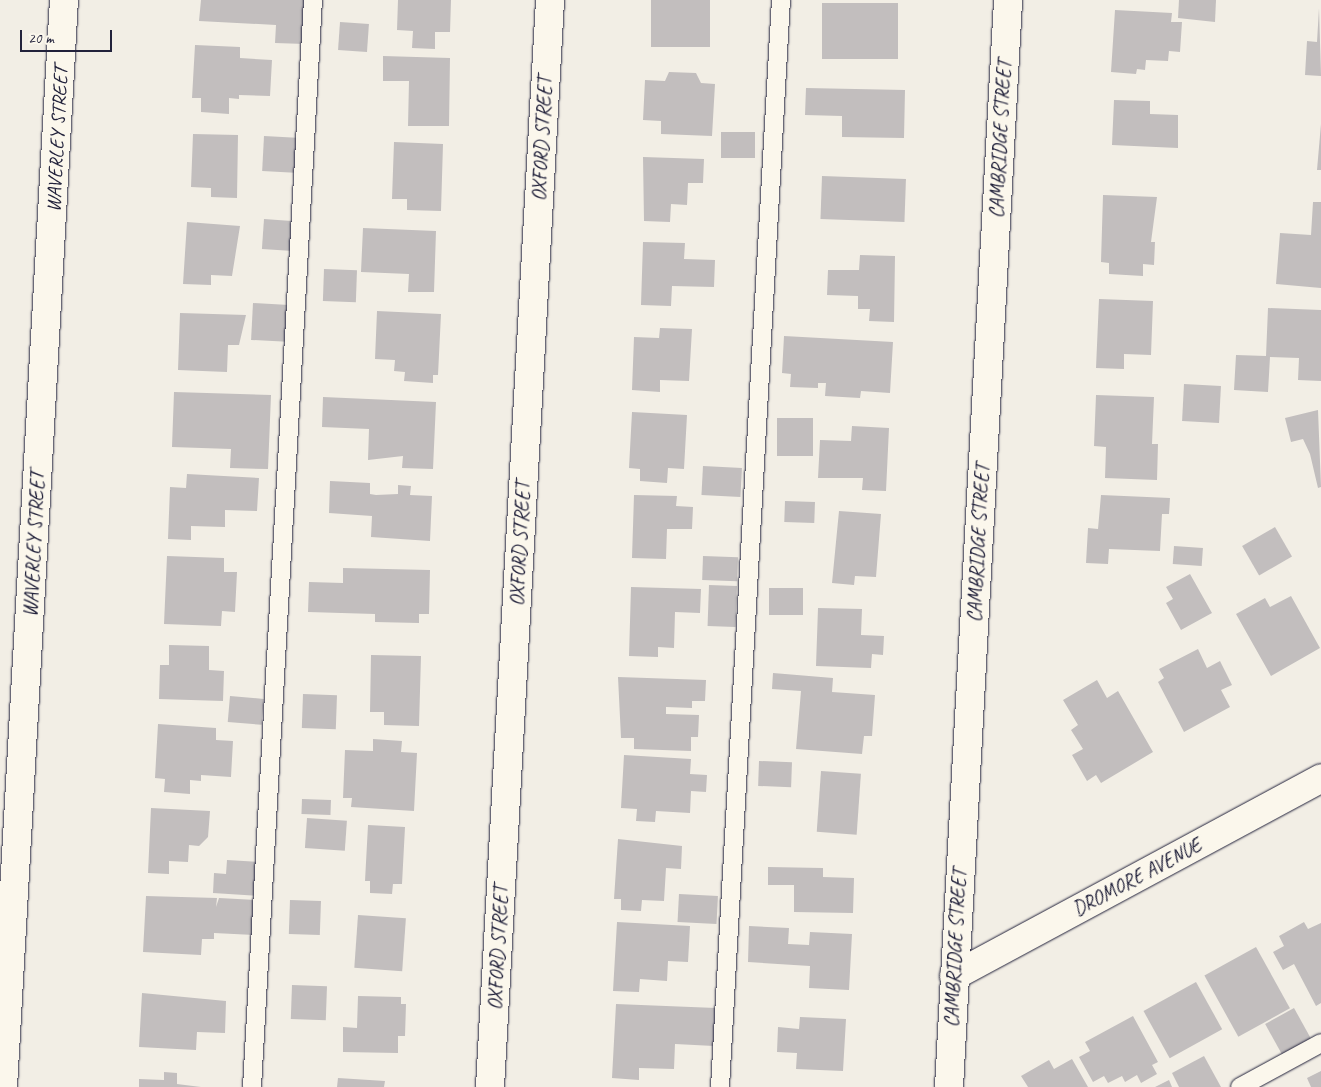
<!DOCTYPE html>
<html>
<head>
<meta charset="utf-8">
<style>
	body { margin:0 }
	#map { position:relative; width:1321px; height:1087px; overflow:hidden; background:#f2eee5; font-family:Caveat,sans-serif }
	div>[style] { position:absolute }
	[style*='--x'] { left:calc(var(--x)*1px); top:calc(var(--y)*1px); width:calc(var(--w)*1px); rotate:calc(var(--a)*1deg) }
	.building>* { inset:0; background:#c2bebe; transform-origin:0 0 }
	.roads { filter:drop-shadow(0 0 1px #22223b) drop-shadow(0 0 1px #22223b) }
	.lane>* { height:18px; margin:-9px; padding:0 9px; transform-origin:9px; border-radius:9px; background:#fbf7ec }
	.street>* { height:28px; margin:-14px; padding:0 14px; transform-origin:14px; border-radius:14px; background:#fbf7ec }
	span { translate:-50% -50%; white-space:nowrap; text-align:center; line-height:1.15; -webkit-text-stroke:5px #fbf7ec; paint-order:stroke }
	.street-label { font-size:20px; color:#22223b }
	.scale { position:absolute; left:20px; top:30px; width:92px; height:22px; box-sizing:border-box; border:2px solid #22223b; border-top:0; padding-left:6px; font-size:15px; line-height:18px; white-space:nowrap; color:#22223b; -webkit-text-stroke:4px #fbf7ec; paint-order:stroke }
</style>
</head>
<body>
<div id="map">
	<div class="building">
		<div style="clip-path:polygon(201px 0,308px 0,305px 44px,275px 43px,276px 25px,199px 21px)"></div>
		<div style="clip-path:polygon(398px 0,451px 0,450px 32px,435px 32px,435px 49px,412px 48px,413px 31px,397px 30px)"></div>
		<div style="left:651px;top:0;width:59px;height:47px"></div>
		<div style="clip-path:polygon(1179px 0,1216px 0,1215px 22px,1178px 18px)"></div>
		<div style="left:822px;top:3px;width:76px;height:56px"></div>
		<div style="clip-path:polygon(1319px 8px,1321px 76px,1305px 75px,1307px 41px,1317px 42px)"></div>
		<div style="clip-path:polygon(1115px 10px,1172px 13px,1171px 22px,1182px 22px,1180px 52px,1169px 51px,1168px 61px,1146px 60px,1145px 70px,1137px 69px,1136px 74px,1111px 72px)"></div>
		<div style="left:340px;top:22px;width:29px;height:28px;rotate:4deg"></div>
		<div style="clip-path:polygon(195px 45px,240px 47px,240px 58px,272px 60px,270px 96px,239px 95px,239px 99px,229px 98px,229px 114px,201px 112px,201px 98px,192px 98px)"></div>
		<div style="clip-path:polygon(383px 56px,450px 58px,449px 126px,408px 126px,409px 81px,383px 81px)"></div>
		<div style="clip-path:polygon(669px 72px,696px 73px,701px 83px,715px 84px,712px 136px,661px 134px,661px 121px,643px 120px,645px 80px,665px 81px)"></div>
		<div style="clip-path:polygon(806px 88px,905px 90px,904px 138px,842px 137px,842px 116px,805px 115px)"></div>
		<div style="clip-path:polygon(1114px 100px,1150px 101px,1150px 114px,1178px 115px,1178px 148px,1112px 145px)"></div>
		<div style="clip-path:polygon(1321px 124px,1321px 170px,1317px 170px)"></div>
		<div style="left:721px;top:132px;width:34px;height:26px"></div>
		<div style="clip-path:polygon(193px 134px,238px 135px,237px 198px,211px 197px,211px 188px,191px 187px)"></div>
		<div style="left:264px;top:136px;width:37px;height:35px;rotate:3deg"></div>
		<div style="clip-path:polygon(394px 142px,443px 144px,441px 211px,407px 210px,407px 199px,392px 199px)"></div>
		<div style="clip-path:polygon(643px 157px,704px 159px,703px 183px,688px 183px,687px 205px,671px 204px,670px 222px,644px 221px)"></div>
		<div style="left:822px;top:176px;width:84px;height:43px;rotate:2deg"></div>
		<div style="clip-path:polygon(1103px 195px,1157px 197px,1151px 242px,1155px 242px,1154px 265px,1143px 264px,1143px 276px,1109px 274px,1109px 263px,1101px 262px)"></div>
		<div style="clip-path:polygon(1313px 202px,1321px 202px,1321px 288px,1276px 284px,1280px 233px,1311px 235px)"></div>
		<div style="left:264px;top:219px;width:31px;height:30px;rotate:4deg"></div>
		<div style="clip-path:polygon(187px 222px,240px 226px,232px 276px,211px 275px,211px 285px,183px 284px)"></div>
		<div style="clip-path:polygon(363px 228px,436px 231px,434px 292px,408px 292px,409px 274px,361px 272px)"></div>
		<div style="clip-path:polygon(643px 242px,685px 243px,684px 259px,715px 260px,714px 287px,672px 286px,671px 306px,641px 305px)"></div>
		<div style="clip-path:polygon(860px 255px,895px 256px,894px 322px,869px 321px,870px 309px,858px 309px,858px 296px,827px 295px,828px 270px,859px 270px)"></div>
		<div style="left:324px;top:269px;width:33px;height:32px;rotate:2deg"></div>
		<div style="clip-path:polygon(1099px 299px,1153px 301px,1151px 355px,1124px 354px,1124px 369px,1096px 368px)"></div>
		<div style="left:253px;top:303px;width:36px;height:37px;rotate:3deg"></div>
		<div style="clip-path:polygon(1268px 308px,1321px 310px,1321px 381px,1298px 380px,1299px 358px,1270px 357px,1268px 392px,1234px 390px,1236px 355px,1266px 356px)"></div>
		<div style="clip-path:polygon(377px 311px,441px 314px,438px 375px,433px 375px,433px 383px,404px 381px,405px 372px,394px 371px,395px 360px,375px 359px)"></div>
		<div style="clip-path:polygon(180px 313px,246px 315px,239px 345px,228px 345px,227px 372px,178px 370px)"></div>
		<div style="clip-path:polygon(660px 328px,692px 329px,689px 381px,660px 380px,660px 392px,632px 390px,634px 337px,659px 338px)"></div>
		<div style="clip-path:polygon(784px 336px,893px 342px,890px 393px,861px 391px,860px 398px,825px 396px,826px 383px,818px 383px,818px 388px,790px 387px,791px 374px,782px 373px)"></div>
		<div style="left:1184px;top:384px;width:37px;height:37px;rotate:3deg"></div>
		<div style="clip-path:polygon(174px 392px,271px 395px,268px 469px,230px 468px,231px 449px,172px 447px)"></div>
		<div style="clip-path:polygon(1096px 395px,1154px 397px,1152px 444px,1158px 444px,1157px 480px,1105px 478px,1106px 447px,1094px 446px)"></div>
		<div style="clip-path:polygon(323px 397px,436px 402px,433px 469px,402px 468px,403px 456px,368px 460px,369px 429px,322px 427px)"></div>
		<div style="clip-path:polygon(1318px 410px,1321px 487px,1318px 488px,1310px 454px,1303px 439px,1291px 442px,1285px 418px)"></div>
		<div style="clip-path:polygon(632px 412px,687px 415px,684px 469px,668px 468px,667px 483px,640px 481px,640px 469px,629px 468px)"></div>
		<div style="left:777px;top:418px;width:36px;height:38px"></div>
		<div style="clip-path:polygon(852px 426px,889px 428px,886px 491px,862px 490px,863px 478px,818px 478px,820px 440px,851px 441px)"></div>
		<div style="left:703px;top:466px;width:39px;height:29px;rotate:3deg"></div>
		<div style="clip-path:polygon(187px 474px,259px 478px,257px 511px,225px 510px,225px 527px,191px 526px,191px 540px,168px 539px,170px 487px,186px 488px)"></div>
		<div style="clip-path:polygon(330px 481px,370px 483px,370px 494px,376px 495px,398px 494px,398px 485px,411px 486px,410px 495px,432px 496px,430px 541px,371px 537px,372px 516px,329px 513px)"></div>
		<div style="clip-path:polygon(634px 495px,677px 496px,676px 506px,693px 507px,692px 529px,667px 529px,666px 559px,632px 558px)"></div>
		<div style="clip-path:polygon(1101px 495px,1170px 498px,1169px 514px,1162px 514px,1160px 551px,1109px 549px,1108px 564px,1086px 563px,1088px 528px,1098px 529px)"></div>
		<div style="left:785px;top:501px;width:30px;height:21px;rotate:2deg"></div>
		<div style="clip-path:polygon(839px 511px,881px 514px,876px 577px,855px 576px,854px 585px,832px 583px)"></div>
		<div style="left:1275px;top:527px;width:34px;height:38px;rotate:60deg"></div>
		<div style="left:1174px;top:546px;width:29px;height:18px;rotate:4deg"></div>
		<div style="clip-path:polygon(167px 556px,224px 558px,224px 572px,237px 572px,235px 612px,222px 611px,221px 626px,164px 624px)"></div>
		<div style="left:703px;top:556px;width:35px;height:24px;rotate:2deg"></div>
		<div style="clip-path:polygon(343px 568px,430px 570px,429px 614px,419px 614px,419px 623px,375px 622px,375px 614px,308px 612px,309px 582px,343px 583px)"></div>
		<div style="clip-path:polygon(1190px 574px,1212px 613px,1181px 630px,1166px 603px,1173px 599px,1166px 587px)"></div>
		<div style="left:709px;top:585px;width:28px;height:41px;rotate:2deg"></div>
		<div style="clip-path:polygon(631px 587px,701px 589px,700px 613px,675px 612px,674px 648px,658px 647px,658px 657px,629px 656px)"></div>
		<div style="left:769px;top:588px;width:34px;height:27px"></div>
		<div style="clip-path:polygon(1291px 596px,1320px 648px,1271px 676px,1236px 614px,1265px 598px,1270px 607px)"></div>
		<div style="clip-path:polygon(818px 608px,862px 609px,861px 635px,884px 636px,883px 655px,872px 654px,871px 668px,816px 666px)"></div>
		<div style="clip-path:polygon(169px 645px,209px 646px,209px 670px,224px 671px,223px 701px,159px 699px,160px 665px,169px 665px)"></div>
		<div style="clip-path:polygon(1198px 649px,1207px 668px,1220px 661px,1232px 685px,1221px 690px,1230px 707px,1184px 732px,1158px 682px,1164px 678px,1159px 669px)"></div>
		<div style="clip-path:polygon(371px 655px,421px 656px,419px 726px,384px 725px,384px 712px,370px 712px)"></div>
		<div style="clip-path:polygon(773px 673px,833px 678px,832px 692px,875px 695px,872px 736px,864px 736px,862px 754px,796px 749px,801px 691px,772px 689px)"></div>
		<div style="clip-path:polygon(618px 677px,706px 680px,705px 701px,692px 701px,692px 708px,666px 707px,666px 714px,699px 715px,698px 737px,691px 737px,691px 751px,634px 749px,634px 738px,621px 738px)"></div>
		<div style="clip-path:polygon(1097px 680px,1107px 698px,1118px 691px,1153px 752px,1101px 783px,1096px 775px,1087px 781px,1072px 755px,1083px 749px,1071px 730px,1078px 725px,1063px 700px)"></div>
		<div style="left:303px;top:694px;width:34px;height:34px;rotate:2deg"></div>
		<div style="left:230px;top:696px;width:34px;height:26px;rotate:5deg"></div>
		<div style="clip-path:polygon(158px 724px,216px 728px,216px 740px,233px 741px,231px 777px,201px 775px,201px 781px,190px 780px,190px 794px,164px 792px,165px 779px,155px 778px)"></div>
		<div style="clip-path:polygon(373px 739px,402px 741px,401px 752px,417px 753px,414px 811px,351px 807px,352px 798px,343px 798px,345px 750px,373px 751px)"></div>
		<div style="clip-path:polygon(624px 755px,691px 759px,690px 774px,707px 775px,706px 792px,691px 791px,690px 813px,656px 811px,655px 822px,636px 821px,637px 809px,621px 808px)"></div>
		<div style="left:759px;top:761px;width:33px;height:25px;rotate:2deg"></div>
		<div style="left:821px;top:771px;width:40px;height:61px;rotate:4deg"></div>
		<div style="left:302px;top:799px;width:29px;height:15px;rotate:2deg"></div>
		<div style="clip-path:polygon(151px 808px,210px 811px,208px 837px,199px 846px,189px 845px,188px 862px,169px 861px,169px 874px,148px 873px)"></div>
		<div style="left:307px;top:818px;width:40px;height:30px;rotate:4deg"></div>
		<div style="clip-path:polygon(368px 825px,405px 827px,402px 884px,393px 884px,392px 894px,370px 893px,370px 881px,365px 881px)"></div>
		<div style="clip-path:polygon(618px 839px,682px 846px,681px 869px,666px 868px,664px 901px,642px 900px,641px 911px,621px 910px,621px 899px,614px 899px)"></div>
		<div style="clip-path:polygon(227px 860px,261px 862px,259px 896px,213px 893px,214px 873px,226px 874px)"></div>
		<div style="clip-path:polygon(768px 867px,823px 868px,823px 877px,854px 878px,853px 913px,794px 912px,794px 885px,768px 885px)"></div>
		<div style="left:679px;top:894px;width:39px;height:28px;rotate:3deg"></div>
		<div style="clip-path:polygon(146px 896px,217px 898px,216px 907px,219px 898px,256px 900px,254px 935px,214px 933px,214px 939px,202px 939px,201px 955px,143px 952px)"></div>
		<div style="left:290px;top:900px;width:31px;height:34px;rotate:2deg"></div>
		<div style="left:358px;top:915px;width:48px;height:53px;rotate:4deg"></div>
		<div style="clip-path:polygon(617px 922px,690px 926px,688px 962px,668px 961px,667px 981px,640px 979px,639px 992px,613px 991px)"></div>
		<div style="clip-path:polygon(1304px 922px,1308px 929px,1321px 923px,1321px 1003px,1316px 1006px,1294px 964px,1283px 970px,1273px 952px,1284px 946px,1279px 936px)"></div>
		<div style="clip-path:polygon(749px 926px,789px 928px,788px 944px,809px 945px,810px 932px,852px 934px,849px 990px,809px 988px,810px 966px,748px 962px)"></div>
		<div style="left:1256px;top:947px;width:70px;height:59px;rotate:61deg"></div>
		<div style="left:1196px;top:982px;width:54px;height:60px;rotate:61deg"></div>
		<div style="left:292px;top:985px;width:35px;height:34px;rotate:2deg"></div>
		<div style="clip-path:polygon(142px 993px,226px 1001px,225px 1033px,197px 1032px,196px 1050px,139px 1047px)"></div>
		<div style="clip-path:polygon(358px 996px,401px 997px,401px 1004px,406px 1004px,405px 1036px,398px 1036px,398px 1053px,343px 1052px,343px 1027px,357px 1028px)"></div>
		<div style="clip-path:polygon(616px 1004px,716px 1008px,714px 1046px,675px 1044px,674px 1069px,639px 1068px,639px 1080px,612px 1078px)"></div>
		<div style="left:1294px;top:1008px;width:38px;height:33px;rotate:61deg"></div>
		<div style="clip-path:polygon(1133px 1016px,1158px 1062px,1152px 1065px,1157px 1074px,1141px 1083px,1137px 1075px,1125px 1082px,1122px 1076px,1108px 1083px,1104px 1076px,1093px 1082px,1079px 1057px,1090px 1051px,1085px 1042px)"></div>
		<div style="clip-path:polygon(800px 1017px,846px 1019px,843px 1071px,796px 1069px,797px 1053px,777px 1052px,778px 1027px,799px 1029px)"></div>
		<div style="clip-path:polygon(1204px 1056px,1221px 1087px,1179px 1087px,1172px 1073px)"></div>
		<div style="clip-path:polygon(1072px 1059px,1088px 1087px,1028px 1087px,1021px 1076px,1049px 1060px,1054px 1069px)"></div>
		<div style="clip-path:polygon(1321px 1071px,1321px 1087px,1311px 1087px,1307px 1078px)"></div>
		<div style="clip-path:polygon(164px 1072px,177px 1073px,177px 1084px,201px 1087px,139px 1087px,139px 1079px,164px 1080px)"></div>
		<div style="clip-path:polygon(338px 1078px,385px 1081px,384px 1087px,337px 1087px)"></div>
		<div style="clip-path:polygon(1169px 1080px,1172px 1087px,1155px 1087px)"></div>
	</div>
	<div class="roads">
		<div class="lane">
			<div style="--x:252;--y:1087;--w:1089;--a:-86.79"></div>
			<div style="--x:720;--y:1087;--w:1089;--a:-86.79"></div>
			<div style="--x:1240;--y:1087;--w:92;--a:-28.5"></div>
		</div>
		<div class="street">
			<div style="--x:954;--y:976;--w:417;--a:-28.3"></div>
			<div style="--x:3;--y:1087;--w:1089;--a:-86.79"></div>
			<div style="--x:490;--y:1087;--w:1089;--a:-86.84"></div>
			<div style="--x:949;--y:1087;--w:1089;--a:-86.89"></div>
		</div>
	</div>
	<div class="street-label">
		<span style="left:57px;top:139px;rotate:-87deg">WAVERLEY STREET</span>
		<span style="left:542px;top:139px;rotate:-87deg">OXFORD STREET</span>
		<span style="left:1000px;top:139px;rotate:-87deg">CAMBRIDGE STREET</span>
		<span style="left:978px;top:543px;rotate:-87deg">CAMBRIDGE STREET</span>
		<span style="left:34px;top:544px;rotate:-87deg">WAVERLEY STREET</span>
		<span style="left:520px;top:544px;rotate:-87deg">OXFORD STREET</span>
		<span style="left:1137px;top:877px;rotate:-28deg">DROMORE AVENUE</span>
		<span style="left:498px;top:948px;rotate:-87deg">OXFORD STREET</span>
		<span style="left:955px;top:948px;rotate:-87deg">CAMBRIDGE STREET</span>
	</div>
	<div class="scale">20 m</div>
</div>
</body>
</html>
